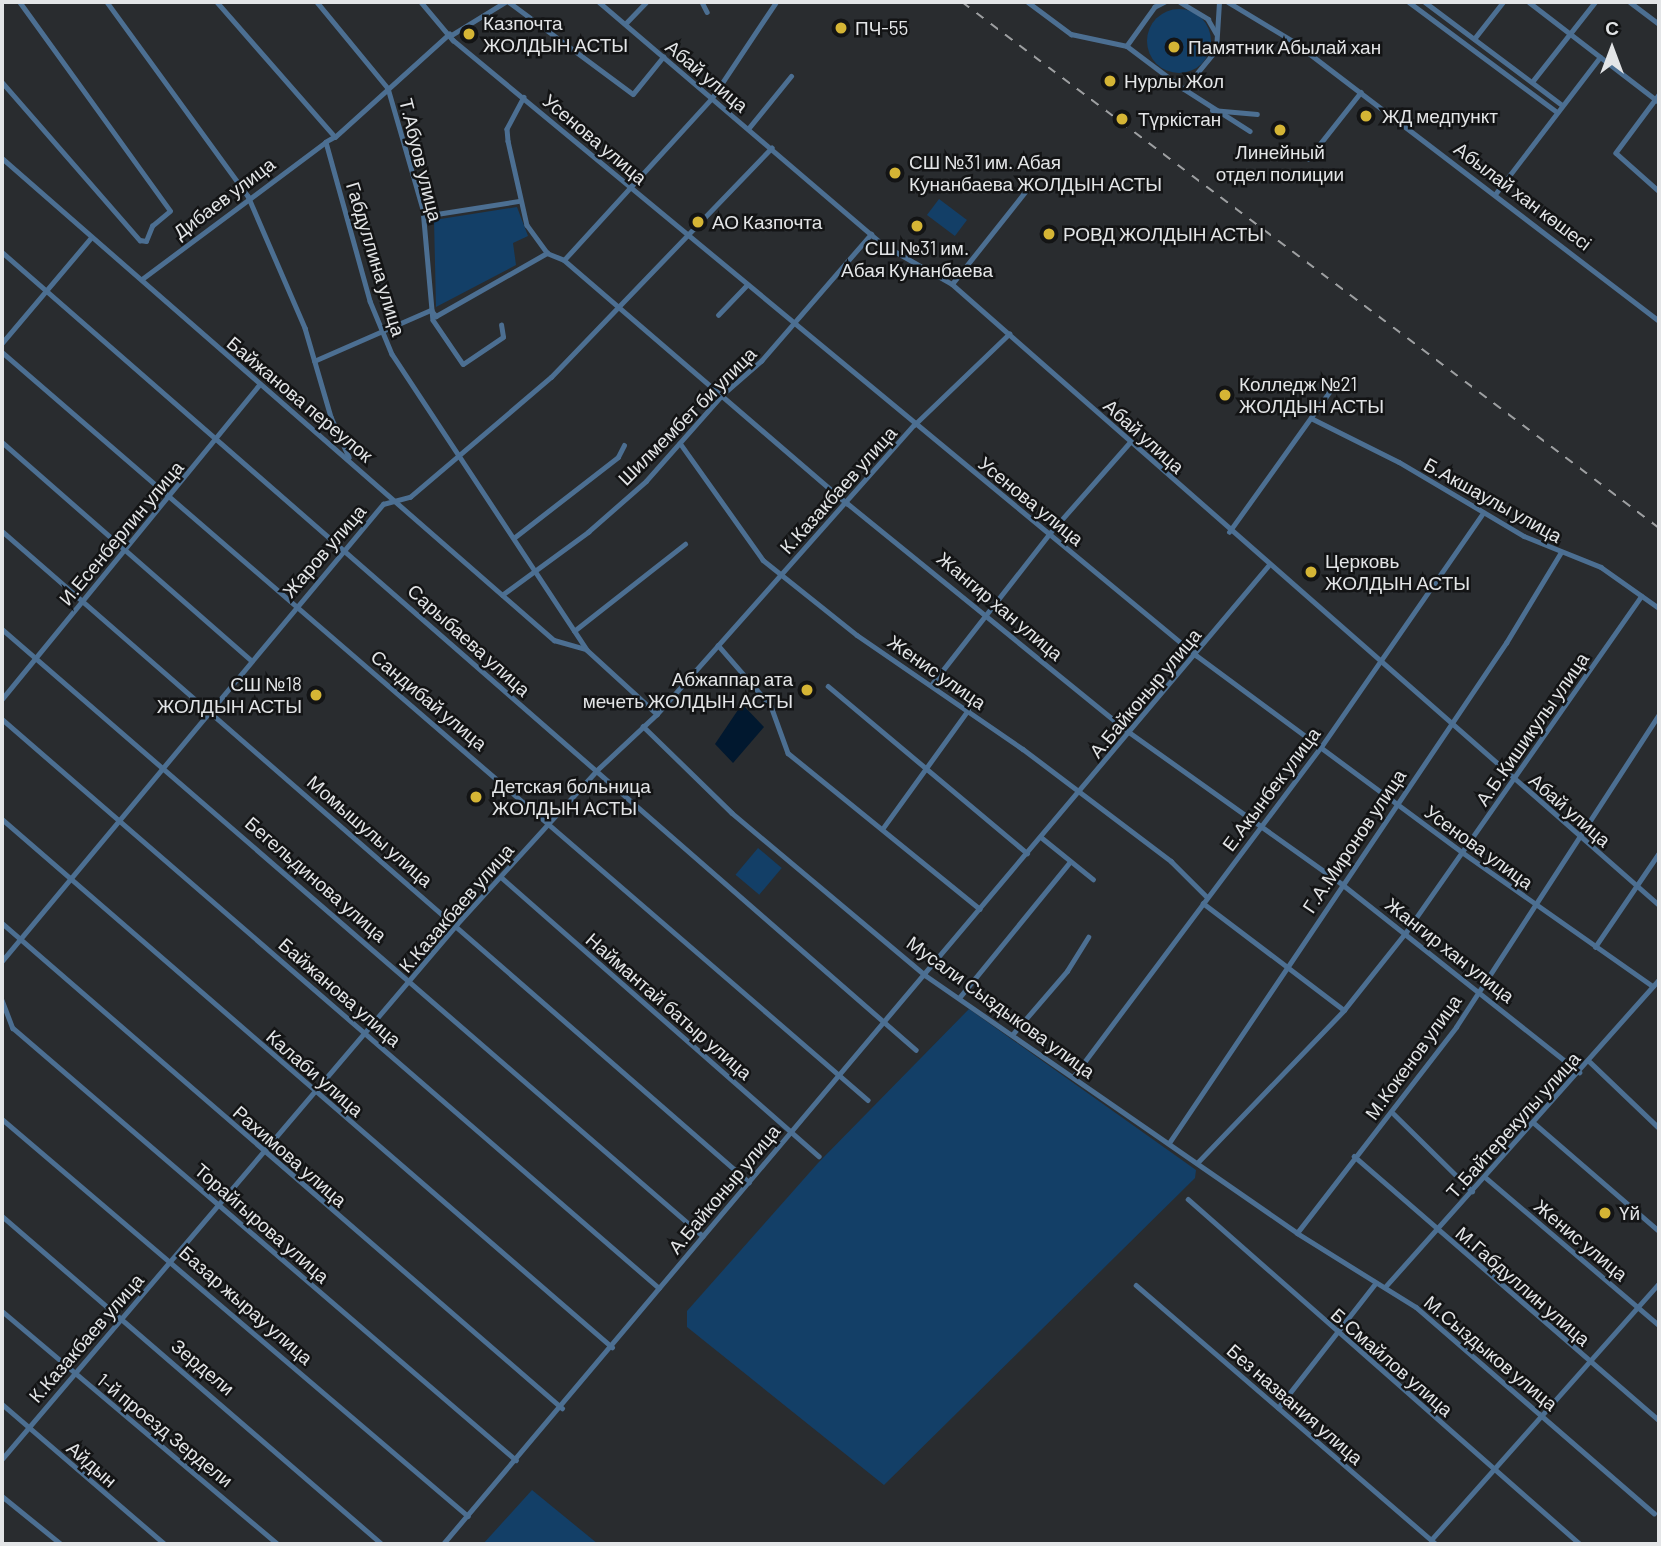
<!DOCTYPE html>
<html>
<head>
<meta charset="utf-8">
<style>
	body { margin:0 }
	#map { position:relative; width:1661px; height:1546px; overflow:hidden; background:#292c2f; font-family:Barlow,sans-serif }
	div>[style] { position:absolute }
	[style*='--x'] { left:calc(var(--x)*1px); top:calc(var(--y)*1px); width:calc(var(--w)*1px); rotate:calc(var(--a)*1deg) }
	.green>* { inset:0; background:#133f67; transform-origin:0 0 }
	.round { border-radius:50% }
	.water>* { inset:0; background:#01182f }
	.minor>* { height:4.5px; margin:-2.25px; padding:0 2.25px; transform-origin:2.25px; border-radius:2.25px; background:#4c6f92 }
	.rail>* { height:2px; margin-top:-1px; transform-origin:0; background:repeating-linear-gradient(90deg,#9ea0a2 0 9px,transparent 0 18px) }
	.dots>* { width:19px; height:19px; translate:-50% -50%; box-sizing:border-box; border:4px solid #131415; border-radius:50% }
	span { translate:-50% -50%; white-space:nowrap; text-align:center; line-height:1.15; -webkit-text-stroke:5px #131415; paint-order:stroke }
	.poi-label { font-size:19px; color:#e3e5e7 }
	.left { translate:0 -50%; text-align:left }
	.right { translate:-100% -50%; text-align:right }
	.street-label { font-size:19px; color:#e3e5e7 }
	.frame { position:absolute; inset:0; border:4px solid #e3e5e7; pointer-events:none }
	.north { position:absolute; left:1577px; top:14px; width:70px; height:70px; -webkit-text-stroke:5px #131415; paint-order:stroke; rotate:0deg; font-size:19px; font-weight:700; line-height:28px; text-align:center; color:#e3e5e7 }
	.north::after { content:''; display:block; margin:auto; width:24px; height:32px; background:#e3e5e7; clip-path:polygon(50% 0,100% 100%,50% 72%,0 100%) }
</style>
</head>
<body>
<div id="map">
	<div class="green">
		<div class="round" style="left:1147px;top:9px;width:64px;height:64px"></div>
		<div style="left:939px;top:199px;width:35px;height:20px;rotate:37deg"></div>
		<div style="clip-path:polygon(517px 207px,528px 236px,513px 243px,516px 265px,436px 307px,434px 220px)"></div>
		<div style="left:758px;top:848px;width:31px;height:35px;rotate:40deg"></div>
		<div style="clip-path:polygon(969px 1009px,1196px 1170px,1195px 1178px,884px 1485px,687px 1327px,687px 1311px,818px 1163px)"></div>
		<div style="clip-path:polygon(532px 1490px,598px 1544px,483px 1544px)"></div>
	</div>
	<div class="water">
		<div style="clip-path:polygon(742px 704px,764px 727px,733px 763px,715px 744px)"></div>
	</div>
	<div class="minor">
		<div style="--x:107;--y:2;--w:240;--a:54"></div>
		<div style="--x:248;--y:196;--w:144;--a:66.6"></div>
		<div style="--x:305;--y:328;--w:93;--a:73.7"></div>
		<div style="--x:331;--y:417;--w:44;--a:65.8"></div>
		<div style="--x:217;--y:2;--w:179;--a:48.8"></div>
		<div style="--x:335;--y:137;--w:10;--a:151"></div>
		<div style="--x:326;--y:142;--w:165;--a:74.5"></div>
		<div style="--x:370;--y:301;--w:57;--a:67.5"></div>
		<div style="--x:392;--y:354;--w:354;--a:56.6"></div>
		<div style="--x:587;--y:650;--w:95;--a:42.4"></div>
		<div style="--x:317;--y:2;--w:112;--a:50.5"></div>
		<div style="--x:388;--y:88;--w:126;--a:73.9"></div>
		<div style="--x:423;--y:209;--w:111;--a:84.9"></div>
		<div style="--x:433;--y:320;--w:53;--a:55.7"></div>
		<div style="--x:463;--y:364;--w:48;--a:-34"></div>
		<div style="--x:503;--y:337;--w:12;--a:-99"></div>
		<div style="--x:421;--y:2;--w:50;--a:49.9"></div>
		<div style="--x:453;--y:40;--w:965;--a:39.62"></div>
		<div style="--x:1196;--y:655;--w:331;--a:36.5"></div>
		<div style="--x:1462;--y:852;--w:233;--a:35.1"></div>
		<div style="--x:509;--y:2;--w:154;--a:36.6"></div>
		<div style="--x:633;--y:94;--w:48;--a:-51"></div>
		<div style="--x:599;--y:2;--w:372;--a:40.5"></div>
		<div style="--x:882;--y:244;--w:81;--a:29.7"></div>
		<div style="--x:952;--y:284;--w:941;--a:41.29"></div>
		<div style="--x:702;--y:2;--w:11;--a:63"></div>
		<div style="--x:1028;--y:2;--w:54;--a:36.7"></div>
		<div style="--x:1071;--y:34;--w:57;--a:12.1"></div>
		<div style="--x:1165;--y:2;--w:11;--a:153"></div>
		<div style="--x:1155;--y:7;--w:48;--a:125.7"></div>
		<div style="--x:1127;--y:46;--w:71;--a:37"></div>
		<div style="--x:1184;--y:89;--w:50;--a:-50.6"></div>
		<div style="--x:1216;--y:50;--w:48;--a:-86.4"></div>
		<div style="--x:1180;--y:2;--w:33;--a:31"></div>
		<div style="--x:1208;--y:19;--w:16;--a:60"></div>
		<div style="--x:1228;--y:2;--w:76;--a:31"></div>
		<div style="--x:1293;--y:41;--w:461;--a:37.4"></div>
		<div style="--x:1409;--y:2;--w:184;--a:36.6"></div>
		<div style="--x:1425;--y:2;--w:171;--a:36.9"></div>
		<div style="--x:1529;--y:2;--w:164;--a:37.6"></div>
		<div style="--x:1630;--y:2;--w:36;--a:37"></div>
		<div style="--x:625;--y:24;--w:30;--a:-46"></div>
		<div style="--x:450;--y:36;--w:65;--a:-31.7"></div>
		<div style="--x:1474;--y:39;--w:47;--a:-51.9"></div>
		<div style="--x:2;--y:82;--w:210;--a:48.9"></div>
		<div style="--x:140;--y:240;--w:6;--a:9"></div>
		<div style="--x:146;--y:241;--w:16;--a:-68"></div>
		<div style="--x:152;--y:226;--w:23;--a:-40"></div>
		<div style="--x:170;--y:211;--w:258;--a:-125.8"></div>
		<div style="--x:1532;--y:82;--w:102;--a:-51.8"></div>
		<div style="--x:1184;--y:89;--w:78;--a:32.5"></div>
		<div style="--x:1659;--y:95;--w:72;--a:126.6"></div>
		<div style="--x:1616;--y:153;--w:57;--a:41.5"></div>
		<div style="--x:524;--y:97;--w:36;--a:118"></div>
		<div style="--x:507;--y:129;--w:12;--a:85"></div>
		<div style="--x:508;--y:141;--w:86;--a:77.3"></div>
		<div style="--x:527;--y:225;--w:34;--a:54"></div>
		<div style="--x:547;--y:253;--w:18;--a:22"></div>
		<div style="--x:564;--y:260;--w:373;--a:40.7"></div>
		<div style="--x:847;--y:503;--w:363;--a:39.1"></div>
		<div style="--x:1129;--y:732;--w:262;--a:35.5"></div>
		<div style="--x:1342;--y:884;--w:303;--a:38.4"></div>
		<div style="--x:1212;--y:110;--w:45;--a:5.1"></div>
		<div style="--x:748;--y:129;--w:68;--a:-50.9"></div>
		<div style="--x:335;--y:137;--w:154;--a:-42.1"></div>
		<div style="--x:2;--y:158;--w:733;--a:41.13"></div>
		<div style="--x:554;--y:640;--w:32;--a:16"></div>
		<div style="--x:1308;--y:159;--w:85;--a:-51.7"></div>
		<div style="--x:1496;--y:193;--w:171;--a:-52.6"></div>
		<div style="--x:424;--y:216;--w:96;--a:-9"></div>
		<div style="--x:2;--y:252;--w:1213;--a:41.12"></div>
		<div style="--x:564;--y:260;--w:219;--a:-47.6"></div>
		<div style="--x:712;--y:98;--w:115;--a:-56.3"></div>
		<div style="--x:142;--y:279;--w:229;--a:-36.7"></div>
		<div style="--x:952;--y:284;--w:122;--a:-51.6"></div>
		<div style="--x:718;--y:315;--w:42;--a:-46"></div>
		<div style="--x:2;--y:343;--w:136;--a:-49.8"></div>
		<div style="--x:2;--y:352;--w:1144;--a:40.82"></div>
		<div style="--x:314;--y:361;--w:128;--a:-23.6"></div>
		<div style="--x:431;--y:310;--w:8;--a:50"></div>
		<div style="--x:436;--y:316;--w:128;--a:-29.6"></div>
		<div style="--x:1311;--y:418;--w:98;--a:26.6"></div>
		<div style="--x:1399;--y:462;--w:145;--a:30.6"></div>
		<div style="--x:1524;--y:536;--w:83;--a:21.9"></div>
		<div style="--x:1601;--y:567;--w:71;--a:35.3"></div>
		<div style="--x:2;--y:442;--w:331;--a:41.2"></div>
		<div style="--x:680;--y:443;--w:143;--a:54.6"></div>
		<div style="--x:763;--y:560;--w:120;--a:38.6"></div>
		<div style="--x:857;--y:635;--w:201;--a:34.5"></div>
		<div style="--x:1023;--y:749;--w:186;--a:37.1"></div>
		<div style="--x:1171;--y:861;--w:51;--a:45"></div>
		<div style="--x:2;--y:531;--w:991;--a:41.07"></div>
		<div style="--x:1229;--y:532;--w:178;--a:-54.4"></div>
		<div style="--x:515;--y:537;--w:130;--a:-37.8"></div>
		<div style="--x:618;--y:457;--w:13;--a:-63"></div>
		<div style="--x:502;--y:595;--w:107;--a:-36.2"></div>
		<div style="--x:588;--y:532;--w:77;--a:-41.3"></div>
		<div style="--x:646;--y:481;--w:115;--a:-48.5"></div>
		<div style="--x:722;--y:395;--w:52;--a:-41.1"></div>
		<div style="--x:761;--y:361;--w:168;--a:-49.1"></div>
		<div style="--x:2;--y:629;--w:927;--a:40.89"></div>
		<div style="--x:574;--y:631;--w:141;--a:-38.1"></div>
		<div style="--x:718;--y:645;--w:81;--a:49"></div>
		<div style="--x:771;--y:706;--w:50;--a:70.1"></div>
		<div style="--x:788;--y:753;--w:247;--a:39.1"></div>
		<div style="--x:932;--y:684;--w:190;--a:-52"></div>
		<div style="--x:1049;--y:534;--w:123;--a:-48.6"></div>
		<div style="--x:828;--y:686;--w:260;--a:40"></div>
		<div style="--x:2;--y:699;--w:406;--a:-50.7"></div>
		<div style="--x:2;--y:719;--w:869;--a:40.89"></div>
		<div style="--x:643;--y:726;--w:124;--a:44.3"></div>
		<div style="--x:732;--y:813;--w:252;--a:40"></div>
		<div style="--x:925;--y:975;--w:453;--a:34.7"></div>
		<div style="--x:1297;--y:1233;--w:140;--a:31.9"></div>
		<div style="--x:1416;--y:1307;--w:315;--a:40.9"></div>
		<div style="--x:2;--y:819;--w:807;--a:40.88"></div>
		<div style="--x:883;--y:828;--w:145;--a:-54.2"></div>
		<div style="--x:1041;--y:837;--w:67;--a:38.9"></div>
		<div style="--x:501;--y:877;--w:423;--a:41.3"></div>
		<div style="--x:1203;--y:903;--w:177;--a:37.2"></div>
		<div style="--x:2;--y:923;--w:741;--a:40.89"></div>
		<div style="--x:1595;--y:947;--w:114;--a:-55.8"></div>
		<div style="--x:2;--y:961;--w:595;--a:-50.18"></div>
		<div style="--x:383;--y:504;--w:28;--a:-15"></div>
		<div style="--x:410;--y:497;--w:185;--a:-40.4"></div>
		<div style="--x:551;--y:377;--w:318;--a:-46.1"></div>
		<div style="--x:959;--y:998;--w:174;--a:-50.8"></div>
		<div style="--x:2;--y:1000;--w:30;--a:69"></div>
		<div style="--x:13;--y:1028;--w:663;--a:40.66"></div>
		<div style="--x:1012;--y:1035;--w:84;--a:-49.3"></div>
		<div style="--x:1067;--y:971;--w:40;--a:-58"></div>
		<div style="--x:1590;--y:1062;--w:95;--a:43.7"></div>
		<div style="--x:1073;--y:1077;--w:413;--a:-53.1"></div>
		<div style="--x:1321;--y:747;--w:285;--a:-55.3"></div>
		<div style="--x:1394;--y:1114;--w:110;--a:44.6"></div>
		<div style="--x:2;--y:1119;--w:612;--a:40.43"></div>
		<div style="--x:1534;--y:1123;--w:165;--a:40.8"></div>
		<div style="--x:1169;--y:1143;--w:603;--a:-56.02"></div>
		<div style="--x:1506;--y:643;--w:104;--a:-58.8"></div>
		<div style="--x:1354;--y:1156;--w:403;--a:40.9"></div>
		<div style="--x:1197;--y:1163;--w:212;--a:-46.1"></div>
		<div style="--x:1344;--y:1010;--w:100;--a:-51.5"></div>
		<div style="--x:1406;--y:932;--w:410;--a:-55"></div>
		<div style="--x:1485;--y:1177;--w:228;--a:40.4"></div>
		<div style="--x:1188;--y:1199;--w:522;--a:41.35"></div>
		<div style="--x:2;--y:1216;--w:502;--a:40.8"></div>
		<div style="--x:1297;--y:1233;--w:260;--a:-52.3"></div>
		<div style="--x:1456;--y:1027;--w:372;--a:-57"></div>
		<div style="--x:1136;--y:1285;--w:396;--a:40.8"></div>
		<div style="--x:1385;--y:1287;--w:412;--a:-48.3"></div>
		<div style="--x:2;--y:1311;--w:361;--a:40.2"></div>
		<div style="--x:2;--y:1404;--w:215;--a:40.7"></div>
		<div style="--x:1278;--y:1408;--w:157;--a:-52"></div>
		<div style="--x:2;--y:1459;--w:702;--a:-49.62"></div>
		<div style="--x:457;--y:924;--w:207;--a:-47.7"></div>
		<div style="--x:596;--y:771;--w:83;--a:-43.1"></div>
		<div style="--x:657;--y:714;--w:387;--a:-48.4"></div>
		<div style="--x:914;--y:425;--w:132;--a:-43.8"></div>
		<div style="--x:2;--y:1496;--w:76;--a:39.1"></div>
		<div style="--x:1431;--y:1540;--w:344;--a:-48.4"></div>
		<div style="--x:443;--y:1544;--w:1279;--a:-49.85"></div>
	</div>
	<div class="rail">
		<div style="--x:962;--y:2;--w:873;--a:37.04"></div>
	</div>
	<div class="dots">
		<div style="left:841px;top:28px;background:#d5b535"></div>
		<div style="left:469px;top:34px;background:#d5b535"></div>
		<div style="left:1174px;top:47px;background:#d5b535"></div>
		<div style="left:1110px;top:81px;background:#d5b535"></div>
		<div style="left:1366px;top:116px;background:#d5b535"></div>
		<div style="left:1122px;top:119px;background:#d5b535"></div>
		<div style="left:1280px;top:130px;background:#d5b535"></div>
		<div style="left:895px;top:173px;background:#d5b535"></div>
		<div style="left:698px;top:222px;background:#d5b535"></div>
		<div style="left:917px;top:226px;background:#d5b535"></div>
		<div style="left:1049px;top:234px;background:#d5b535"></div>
		<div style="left:1225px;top:395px;background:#d5b535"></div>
		<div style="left:1311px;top:572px;background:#d5b535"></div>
		<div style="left:807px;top:690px;background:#d5b535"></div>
		<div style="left:316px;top:695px;background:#d5b535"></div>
		<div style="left:476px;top:797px;background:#d5b535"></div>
		<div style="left:1605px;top:1213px;background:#d5b535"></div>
	</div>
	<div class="poi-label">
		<span class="left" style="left:483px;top:34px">Казпочта<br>ЖОЛДЫН АСТЫ</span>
		<span class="left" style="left:855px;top:28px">ПЧ-55</span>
		<span class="left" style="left:1188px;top:47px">Памятник Абылай хан</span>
		<span class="left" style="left:1124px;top:81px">Нурлы Жол</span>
		<span class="left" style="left:1382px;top:116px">ЖД медпункт</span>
		<span class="left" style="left:1138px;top:119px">Түркістан</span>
		<span style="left:1280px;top:163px">Линейный<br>отдел полиции</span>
		<span class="left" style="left:909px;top:173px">СШ №31 им. Абая<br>Кунанбаева ЖОЛДЫН АСТЫ</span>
		<span class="left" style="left:712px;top:222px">АО Казпочта</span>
		<span class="left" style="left:1063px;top:234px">РОВД ЖОЛДЫН АСТЫ</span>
		<span style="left:917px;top:259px">СШ №31 им.<br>Абая Кунанбаева</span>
		<span class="left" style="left:1239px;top:395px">Колледж №21<br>ЖОЛДЫН АСТЫ</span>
		<span class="left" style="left:1325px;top:572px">Церковь<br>ЖОЛДЫН АСТЫ</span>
		<span class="right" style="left:793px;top:690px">Абжаппар ата<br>мечеть ЖОЛДЫН АСТЫ</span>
		<span class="right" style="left:302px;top:695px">СШ №18<br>ЖОЛДЫН АСТЫ</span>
		<span class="left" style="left:492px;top:797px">Детская больница<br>ЖОЛДЫН АСТЫ</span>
		<span class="left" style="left:1619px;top:1213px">Үй</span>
	</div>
	<div class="street-label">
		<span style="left:707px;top:76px;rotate:40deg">Абай улица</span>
		<span style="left:595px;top:139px;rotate:40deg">Усенова улица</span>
		<span style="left:421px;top:160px;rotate:76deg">Т.Абуов улица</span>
		<span style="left:1523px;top:196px;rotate:37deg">Абылай хан көшесі</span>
		<span style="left:224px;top:198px;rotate:-37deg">Дибаев улица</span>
		<span style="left:376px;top:259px;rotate:73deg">Габдуллина улица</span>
		<span style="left:300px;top:399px;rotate:40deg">Байжанова переулок</span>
		<span style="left:687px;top:416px;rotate:-45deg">Шилмембет би улица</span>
		<span style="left:1144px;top:436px;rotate:42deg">Абай улица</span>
		<span style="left:838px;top:490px;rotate:-48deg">К.Казакбаев улица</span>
		<span style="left:1493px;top:500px;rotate:29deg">Б.Акшаулы улица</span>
		<span style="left:1031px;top:501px;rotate:39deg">Усенова улица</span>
		<span style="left:121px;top:533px;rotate:-50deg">И.Есенберлин улица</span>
		<span style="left:324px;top:551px;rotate:-49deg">Жаров улица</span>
		<span style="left:1000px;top:606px;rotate:40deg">Жангир хан улица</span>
		<span style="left:469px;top:640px;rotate:42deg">Сарыбаева улица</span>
		<span style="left:937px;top:672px;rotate:35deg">Женис улица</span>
		<span style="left:1145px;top:693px;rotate:-50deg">А.Байконыр улица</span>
		<span style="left:429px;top:700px;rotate:40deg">Сандибай улица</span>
		<span style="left:1532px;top:729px;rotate:-55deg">А.Б.Кишикулы улица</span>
		<span style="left:1271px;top:789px;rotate:-53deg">Е.Акынбек улица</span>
		<span style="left:1570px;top:810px;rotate:41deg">Абай улица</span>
		<span style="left:370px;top:831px;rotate:41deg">Момышулы улица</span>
		<span style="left:1354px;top:841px;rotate:-56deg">Г.А.Миронов улица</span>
		<span style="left:1479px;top:847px;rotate:36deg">Усенова улица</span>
		<span style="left:316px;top:879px;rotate:41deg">Бегельдинова улица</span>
		<span style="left:456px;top:908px;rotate:-49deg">К.Казакбаев улица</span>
		<span style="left:1450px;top:950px;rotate:38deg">Жангир хан улица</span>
		<span style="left:340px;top:992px;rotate:41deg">Байжанова улица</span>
		<span style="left:669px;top:1006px;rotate:41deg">Наймантай батыр улица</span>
		<span style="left:1001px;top:1007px;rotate:36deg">Мусали Сыздыкова улица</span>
		<span style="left:1413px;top:1057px;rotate:-54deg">М.Кокенов улица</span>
		<span style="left:315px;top:1073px;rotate:41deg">Калаби улица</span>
		<span style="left:1513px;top:1125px;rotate:-48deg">Т.Байтерекулы улица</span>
		<span style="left:290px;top:1156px;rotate:41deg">Рахимова улица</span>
		<span style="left:724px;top:1189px;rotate:-50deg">А.Байконыр улица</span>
		<span style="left:262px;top:1223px;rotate:41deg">Торайгырова улица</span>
		<span style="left:1581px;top:1240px;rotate:40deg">Женис улица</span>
		<span style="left:1523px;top:1286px;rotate:41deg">М.Габдуллин улица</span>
		<span style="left:246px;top:1305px;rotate:41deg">Базар жырау улица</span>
		<span style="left:86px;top:1338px;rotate:-49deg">К.Казакбаев улица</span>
		<span style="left:1491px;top:1353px;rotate:40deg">М.Сыздыков улица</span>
		<span style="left:1392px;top:1362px;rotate:41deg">Б.Смайлов улица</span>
		<span style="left:203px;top:1367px;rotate:40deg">Зердели</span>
		<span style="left:1295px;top:1404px;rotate:41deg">Без названия улица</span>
		<span style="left:165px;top:1430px;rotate:39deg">1-й проезд Зердели</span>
		<span style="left:92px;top:1464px;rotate:41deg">Айдын</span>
	</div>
	<div class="frame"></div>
	<div class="north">С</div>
</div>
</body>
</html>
